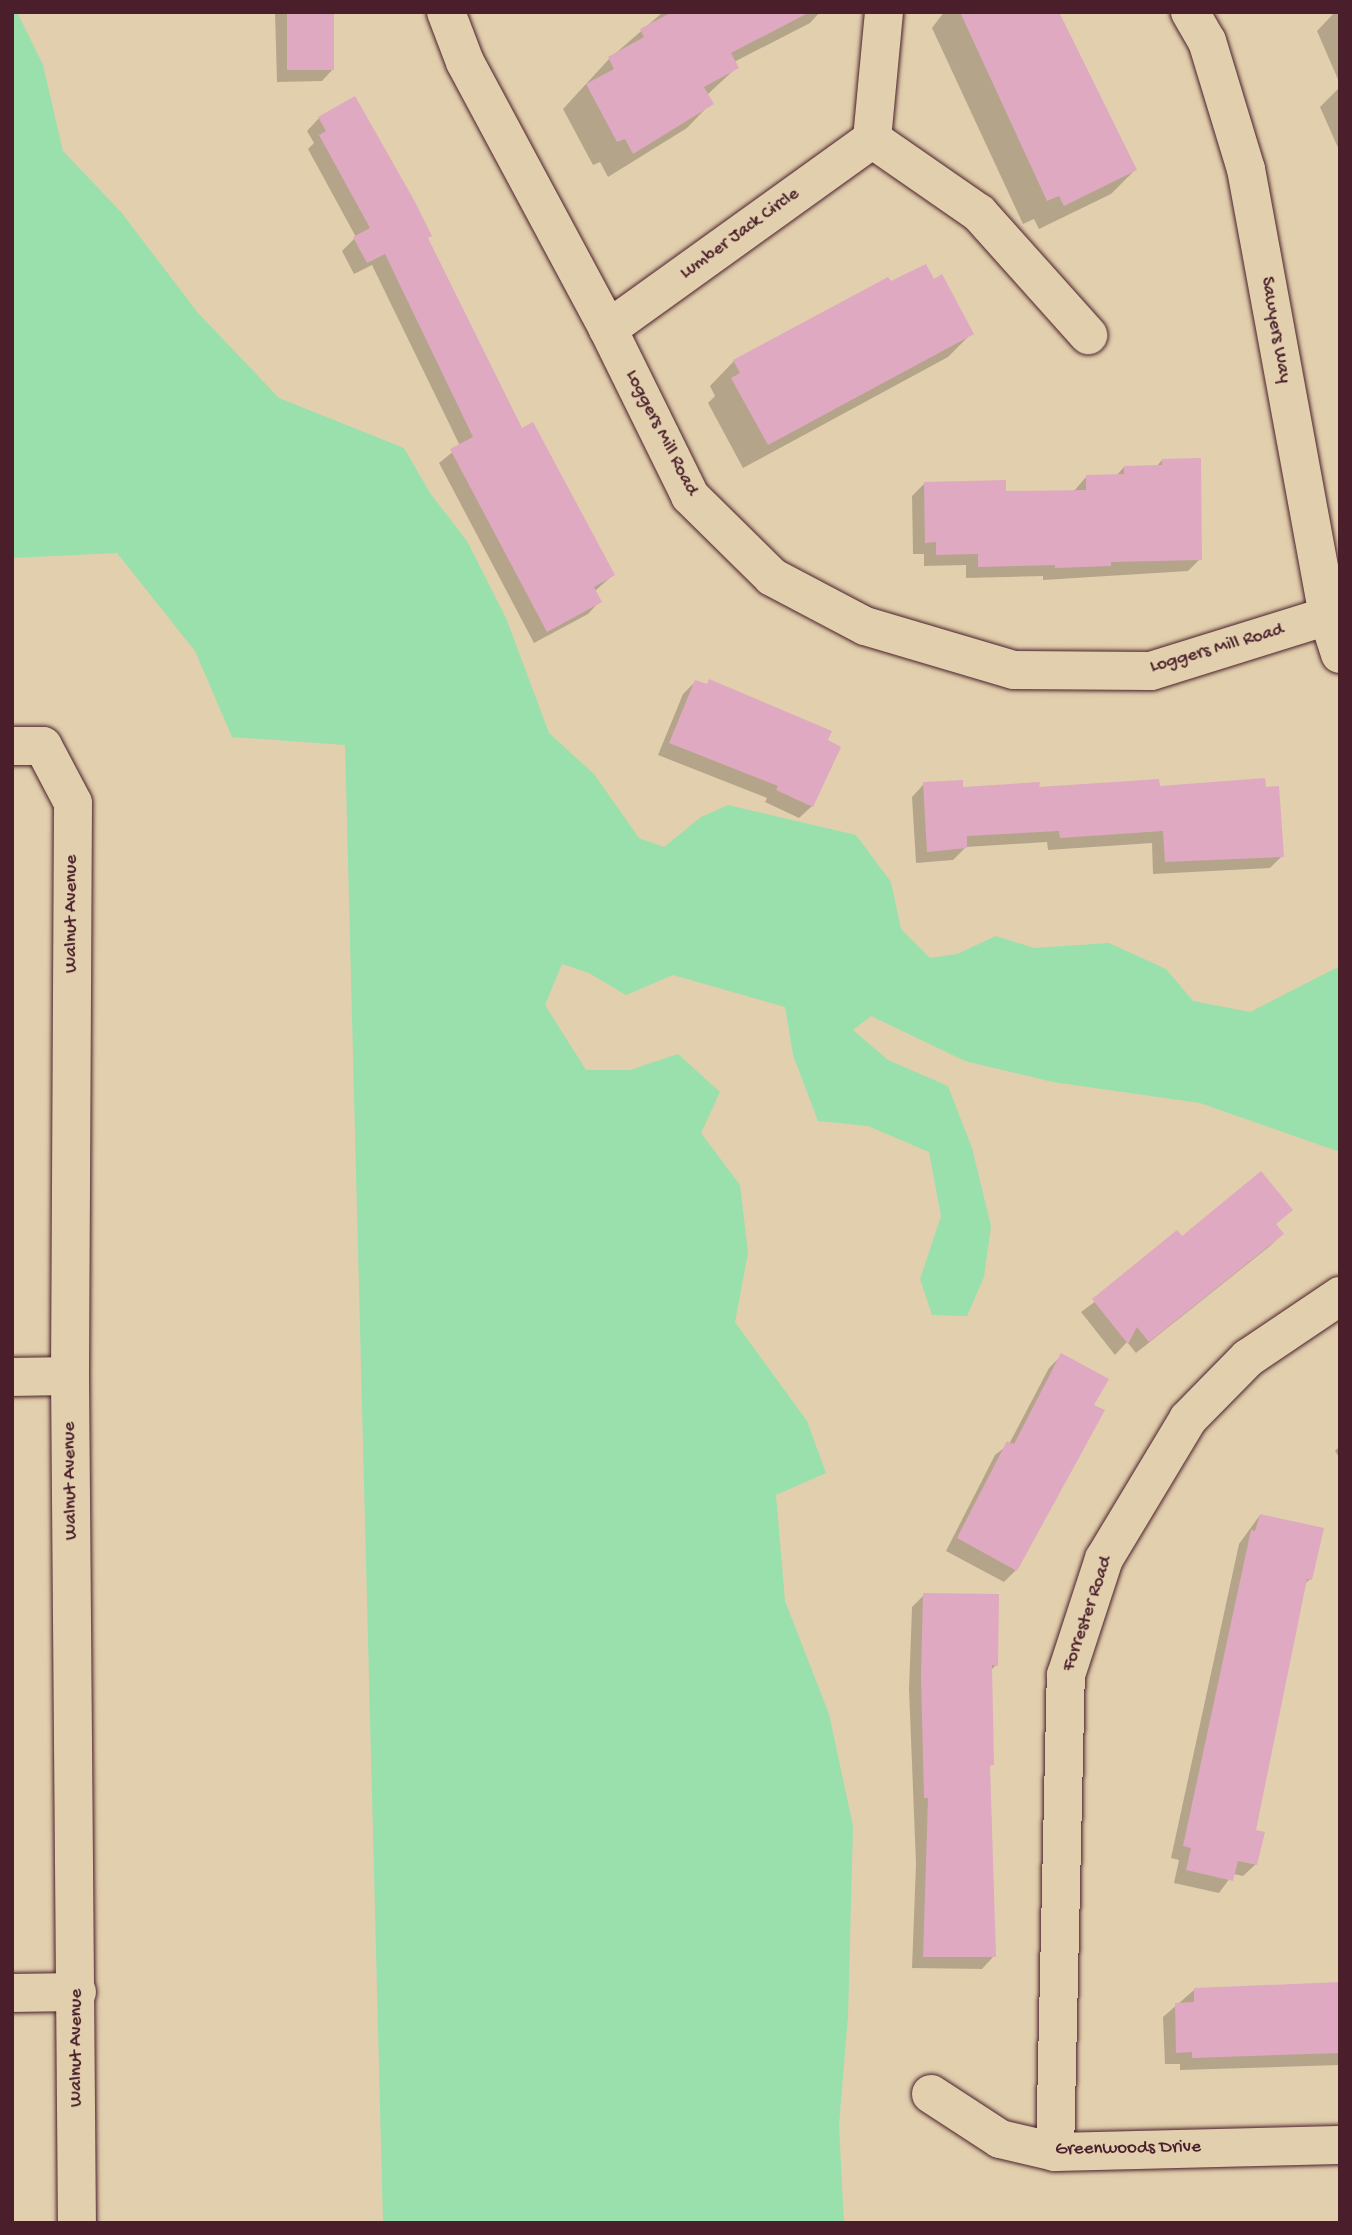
<!DOCTYPE html>
<html>
<head>
<meta charset="utf-8">
<style>
	body { margin:0 }
	#map { position:relative; width:1352px; height:2235px; overflow:hidden; background:#e2cfad; font-family:"Gochi Hand",sans-serif }
	div>[style] { position:absolute }
	[style*='--x'] { left:calc(var(--x)*1px); top:calc(var(--y)*1px); width:calc(var(--w)*1px); rotate:calc(var(--a)*1deg) }
	.green>* { inset:0; background:#99e0ad }
	.shadow>* { inset:0; background:#0003 }
	.building>* { inset:0; background:#dfa9c1; transform-origin:0 0 }
	.roads { filter:drop-shadow(0 0 2px #4a1f2b) drop-shadow(0 0 2px #4a1f2b) }
	.minor>* { height:38px; margin:-19px; padding:0 19px; transform-origin:19px; border-radius:19px; background:#e2cfad }
	span { translate:-50% -50%; white-space:nowrap; text-align:center; line-height:1.15; -webkit-text-stroke:6px #e2cfad; paint-order:stroke }
	.street-label { font-size:19px; color:#4a1f2b }
	.frame { position:absolute; inset:0; border:14px solid #4a1f2b; pointer-events:none }
</style>
</head>
<body>
<div id="map">
	<div class="green">
		<div style="clip-path:polygon(12px 12px,17px 12px,43px 65px,63px 151px,121px 212px,198px 313px,279px 398px,404px 448px,430px 493px,467px 541px,506px 618px,549px 733px,594px 774px,639px 838px,664px 847px,701px 817px,728px 805px,856px 835px,891px 882px,901px 929px,930px 958px,957px 954px,996px 936px,1034px 948px,1109px 943px,1166px 969px,1193px 1001px,1250px 1012px,1340px 966px,1340px 1152px,1200px 1103px,1053px 1082px,965px 1061px,871px 1016px,853px 1030px,888px 1060px,948px 1086px,972px 1148px,991px 1226px,984px 1277px,967px 1316px,932px 1315px,920px 1279px,941px 1216px,929px 1152px,868px 1126px,818px 1121px,793px 1055px,785px 1007px,673px 975px,626px 995px,589px 973px,562px 964px,545px 1005px,586px 1070px,630px 1070px,678px 1054px,720px 1092px,701px 1133px,740px 1185px,748px 1253px,735px 1322px,807px 1421px,826px 1473px,776px 1495px,785px 1601px,829px 1714px,853px 1826px,848px 2017px,839px 2125px,844px 2223px,383px 2223px,345px 745px,232px 737px,195px 651px,117px 553px,12px 558px)"></div>
	</div>
	<div class="shadow">
		<div style="clip-path:polygon(275px 12px,333px 12px,334px 68px,322px 81px,277px 82px)"></div>
		<div style="clip-path:polygon(663px 12px,820px 12px,810px 23px,734px 62px,737px 67px,707px 95px,711px 103px,687px 128px,608px 177px,600px 162px,593px 165px,563px 109px,609px 59px)"></div>
		<div style="clip-path:polygon(944px 12px,1057px 12px,1135px 170px,1111px 194px,1039px 229px,1034px 219px,1023px 224px,932px 28px)"></div>
		<div style="clip-path:polygon(1335px 12px,1340px 12px,1340px 84px,1317px 31px)"></div>
		<div style="clip-path:polygon(1340px 87px,1340px 150px,1339px 150px,1320px 107px)"></div>
		<div style="clip-path:polygon(319px 118px,427px 239px,521px 430px,613px 575px,595px 591px,600px 601px,588px 614px,534px 643px,439px 463px,460px 446px,372px 265px,354px 274px,342px 251px,356px 237px,308px 149px,314px 143px,307px 131px)"></div>
		<div style="clip-path:polygon(933px 281px,972px 333px,948px 357px,743px 468px,708px 403px,715px 396px,710px 386px,734px 361px)"></div>
		<div style="clip-path:polygon(1162px 460px,1200px 559px,1188px 571px,1043px 580px,1043px 576px,966px 578px,966px 565px,924px 566px,924px 554px,913px 554px,912px 496px,925px 483px,1004px 493px,1074px 491px,1086px 477px,1116px 476px,1124px 467px,1156px 467px)"></div>
		<div style="clip-path:polygon(710px 681px,812px 806px,799px 818px,765px 802px,767px 798px,658px 755px,683px 694px,695px 682px,705px 686px)"></div>
		<div style="clip-path:polygon(924px 784px,962px 789px,1158px 788px,1282px 856px,1270px 868px,1153px 874px,1152px 843px,1048px 850px,1047px 842px,966px 847px,953px 860px,916px 863px,912px 797px)"></div>
		<div style="clip-path:polygon(1275px 1225px,1282px 1234px,1270px 1246px,1136px 1353px,1127px 1342px,1115px 1355px,1081px 1312px,1182px 1238px)"></div>
		<div style="clip-path:polygon(1062px 1355px,1092px 1406px,1016px 1570px,1004px 1582px,946px 1551px,995px 1455px,1009px 1444px,1049px 1368px)"></div>
		<div style="clip-path:polygon(1340px 1446px,1340px 1459px,1335px 1451px)"></div>
		<div style="clip-path:polygon(1260px 1515px,1310px 1579px,1304px 1585px,1253px 1831px,1256px 1864px,1243px 1876px,1233px 1874px,1219px 1893px,1174px 1883px,1179px 1860px,1171px 1858px,1239px 1544px)"></div>
		<div style="clip-path:polygon(924px 1595px,996px 1665px,991px 1670px,992px 1764px,988px 1768px,994px 1956px,982px 1969px,912px 1968px,916px 1864px,909px 1689px,912px 1607px)"></div>
		<div style="clip-path:polygon(1340px 1984px,1340px 2065px,1180px 2070px,1180px 2064px,1165px 2064px,1163px 2017px,1194px 1990px)"></div>
	</div>
	<div class="building">
		<div style="left:287px;top:12px;width:47px;height:58px"></div>
		<div style="clip-path:polygon(672px 12px,810px 12px,731px 53px,739px 68px,704px 87px,714px 104px,633px 154px,625px 139px,617px 142px,586px 84px,614px 69px,608px 57px,644px 37px,640px 29px)"></div>
		<div style="clip-path:polygon(960px 12px,1059px 12px,1137px 170px,1064px 206px,1059px 196px,1047px 201px)"></div>
		<div style="clip-path:polygon(355px 96px,414px 200px,432px 236px,428px 238px,522px 428px,533px 422px,615px 575px,594px 587px,602px 602px,547px 632px,450px 449px,473px 437px,385px 254px,367px 263px,353px 237px,370px 228px,319px 135px,326px 131px,318px 117px)"></div>
		<div style="clip-path:polygon(926px 264px,934px 279px,942px 274px,974px 334px,768px 445px,731px 378px,740px 373px,733px 360px,888px 277px,891px 281px)"></div>
		<div style="clip-path:polygon(1201px 458px,1202px 560px,1111px 562px,1111px 566px,1055px 568px,1055px 565px,978px 567px,978px 554px,936px 555px,936px 542px,925px 543px,924px 482px,1006px 480px,1006px 491px,1086px 490px,1086px 475px,1124px 474px,1124px 466px,1162px 465px,1162px 459px)"></div>
		<div style="clip-path:polygon(709px 679px,832px 731px,828px 740px,841px 747px,813px 807px,776px 790px,778px 786px,669px 743px,695px 680px,707px 684px)"></div>
		<div style="clip-path:polygon(1265px 778px,1266px 787px,1279px 786px,1284px 857px,1165px 862px,1163px 831px,1060px 838px,1059px 831px,967px 836px,967px 848px,927px 852px,923px 782px,963px 780px,963px 787px,1040px 782px,1039px 787px,1159px 779px,1160px 786px)"></div>
		<div style="clip-path:polygon(1261px 1171px,1293px 1210px,1276px 1224px,1284px 1234px,1149px 1342px,1137px 1327px,1128px 1344px,1092px 1299px,1177px 1230px,1182px 1236px)"></div>
		<div style="clip-path:polygon(1061px 1353px,1109px 1379px,1094px 1405px,1105px 1410px,1017px 1571px,957px 1538px,1007px 1441px,1014px 1444px)"></div>
		<div style="clip-path:polygon(1260px 1514px,1324px 1528px,1312px 1580px,1307px 1579px,1256px 1830px,1265px 1832px,1257px 1865px,1238px 1861px,1233px 1881px,1186px 1870px,1191px 1848px,1183px 1846px,1251px 1530px,1255px 1531px)"></div>
		<div style="clip-path:polygon(923px 1593px,999px 1594px,998px 1666px,992px 1665px,994px 1765px,990px 1765px,996px 1957px,923px 1957px,928px 1798px,924px 1798px,921px 1675px)"></div>
		<div style="clip-path:polygon(1340px 1982px,1340px 2053px,1192px 2058px,1192px 2052px,1176px 2053px,1175px 2003px,1194px 2002px,1194px 1988px)"></div>
	</div>
	<div class="roads">
		<div class="minor">
			<div style="--x:446;--y:12;--w:53;--a:69.2"></div>
			<div style="--x:465;--y:62;--w:303;--a:61.8"></div>
			<div style="--x:608;--y:329;--w:186;--a:63.8"></div>
			<div style="--x:690;--y:496;--w:115;--a:44.6"></div>
			<div style="--x:772;--y:577;--w:105;--a:27.8"></div>
			<div style="--x:865;--y:626;--w:155;--a:16.5"></div>
			<div style="--x:1014;--y:670;--w:137;--a:0.4"></div>
			<div style="--x:1151;--y:671;--w:198;--a:-17.3"></div>
			<div style="--x:1190;--y:12;--w:34;--a:60"></div>
			<div style="--x:1207;--y:41;--w:134;--a:73.1"></div>
			<div style="--x:1246;--y:169;--w:455;--a:79.6"></div>
			<div style="--x:1328;--y:617;--w:39;--a:72"></div>
			<div style="--x:872;--y:139;--w:130;--a:34.7"></div>
			<div style="--x:979;--y:213;--w:164;--a:48.2"></div>
			<div style="--x:872;--y:139;--w:128;--a:-84.6"></div>
			<div style="--x:608;--y:329;--w:325;--a:-35.7"></div>
			<div style="--x:12;--y:746;--w:31;--a:0"></div>
			<div style="--x:43;--y:746;--w:64;--a:62.2"></div>
			<div style="--x:73;--y:803;--w:573;--a:90.3"></div>
			<div style="--x:70;--y:1376;--w:847;--a:89.53"></div>
			<div style="--x:12;--y:1377;--w:58;--a:-1"></div>
			<div style="--x:12;--y:1993;--w:65;--a:-0.9"></div>
			<div style="--x:931;--y:2094;--w:82;--a:33.1"></div>
			<div style="--x:1000;--y:2139;--w:57;--a:13.3"></div>
			<div style="--x:1055;--y:2152;--w:285;--a:-1.4"></div>
			<div style="--x:1055;--y:2152;--w:477;--a:-88.7"></div>
			<div style="--x:1066;--y:1675;--w:122;--a:-71.9"></div>
			<div style="--x:1104;--y:1559;--w:163;--a:-59"></div>
			<div style="--x:1188;--y:1419;--w:86;--a:-45.5"></div>
			<div style="--x:1248;--y:1358;--w:111;--a:-34"></div>
		</div>
	</div>
	<div class="street-label">
		<span style="left:740px;top:234px;rotate:-36deg">Lumber Jack Circle</span>
		<span style="left:1275px;top:330px;rotate:80deg">Sawyers Way</span>
		<span style="left:661px;top:433px;rotate:63deg">Loggers Mill Road</span>
		<span style="left:1217px;top:649px;rotate:-16deg">Loggers Mill Road</span>
		<span style="left:72px;top:914px;rotate:-90deg">Walnut Avenue</span>
		<span style="left:71px;top:1481px;rotate:-91deg">Walnut Avenue</span>
		<span style="left:1088px;top:1614px;rotate:-71deg">Forrester Road</span>
		<span style="left:77px;top:2048px;rotate:-90deg">Walnut Avenue</span>
		<span style="left:1128px;top:2149px;rotate:-1deg">Greenwoods Drive</span>
	</div>
	<div class="frame"></div>
</div>
</body>
</html>
